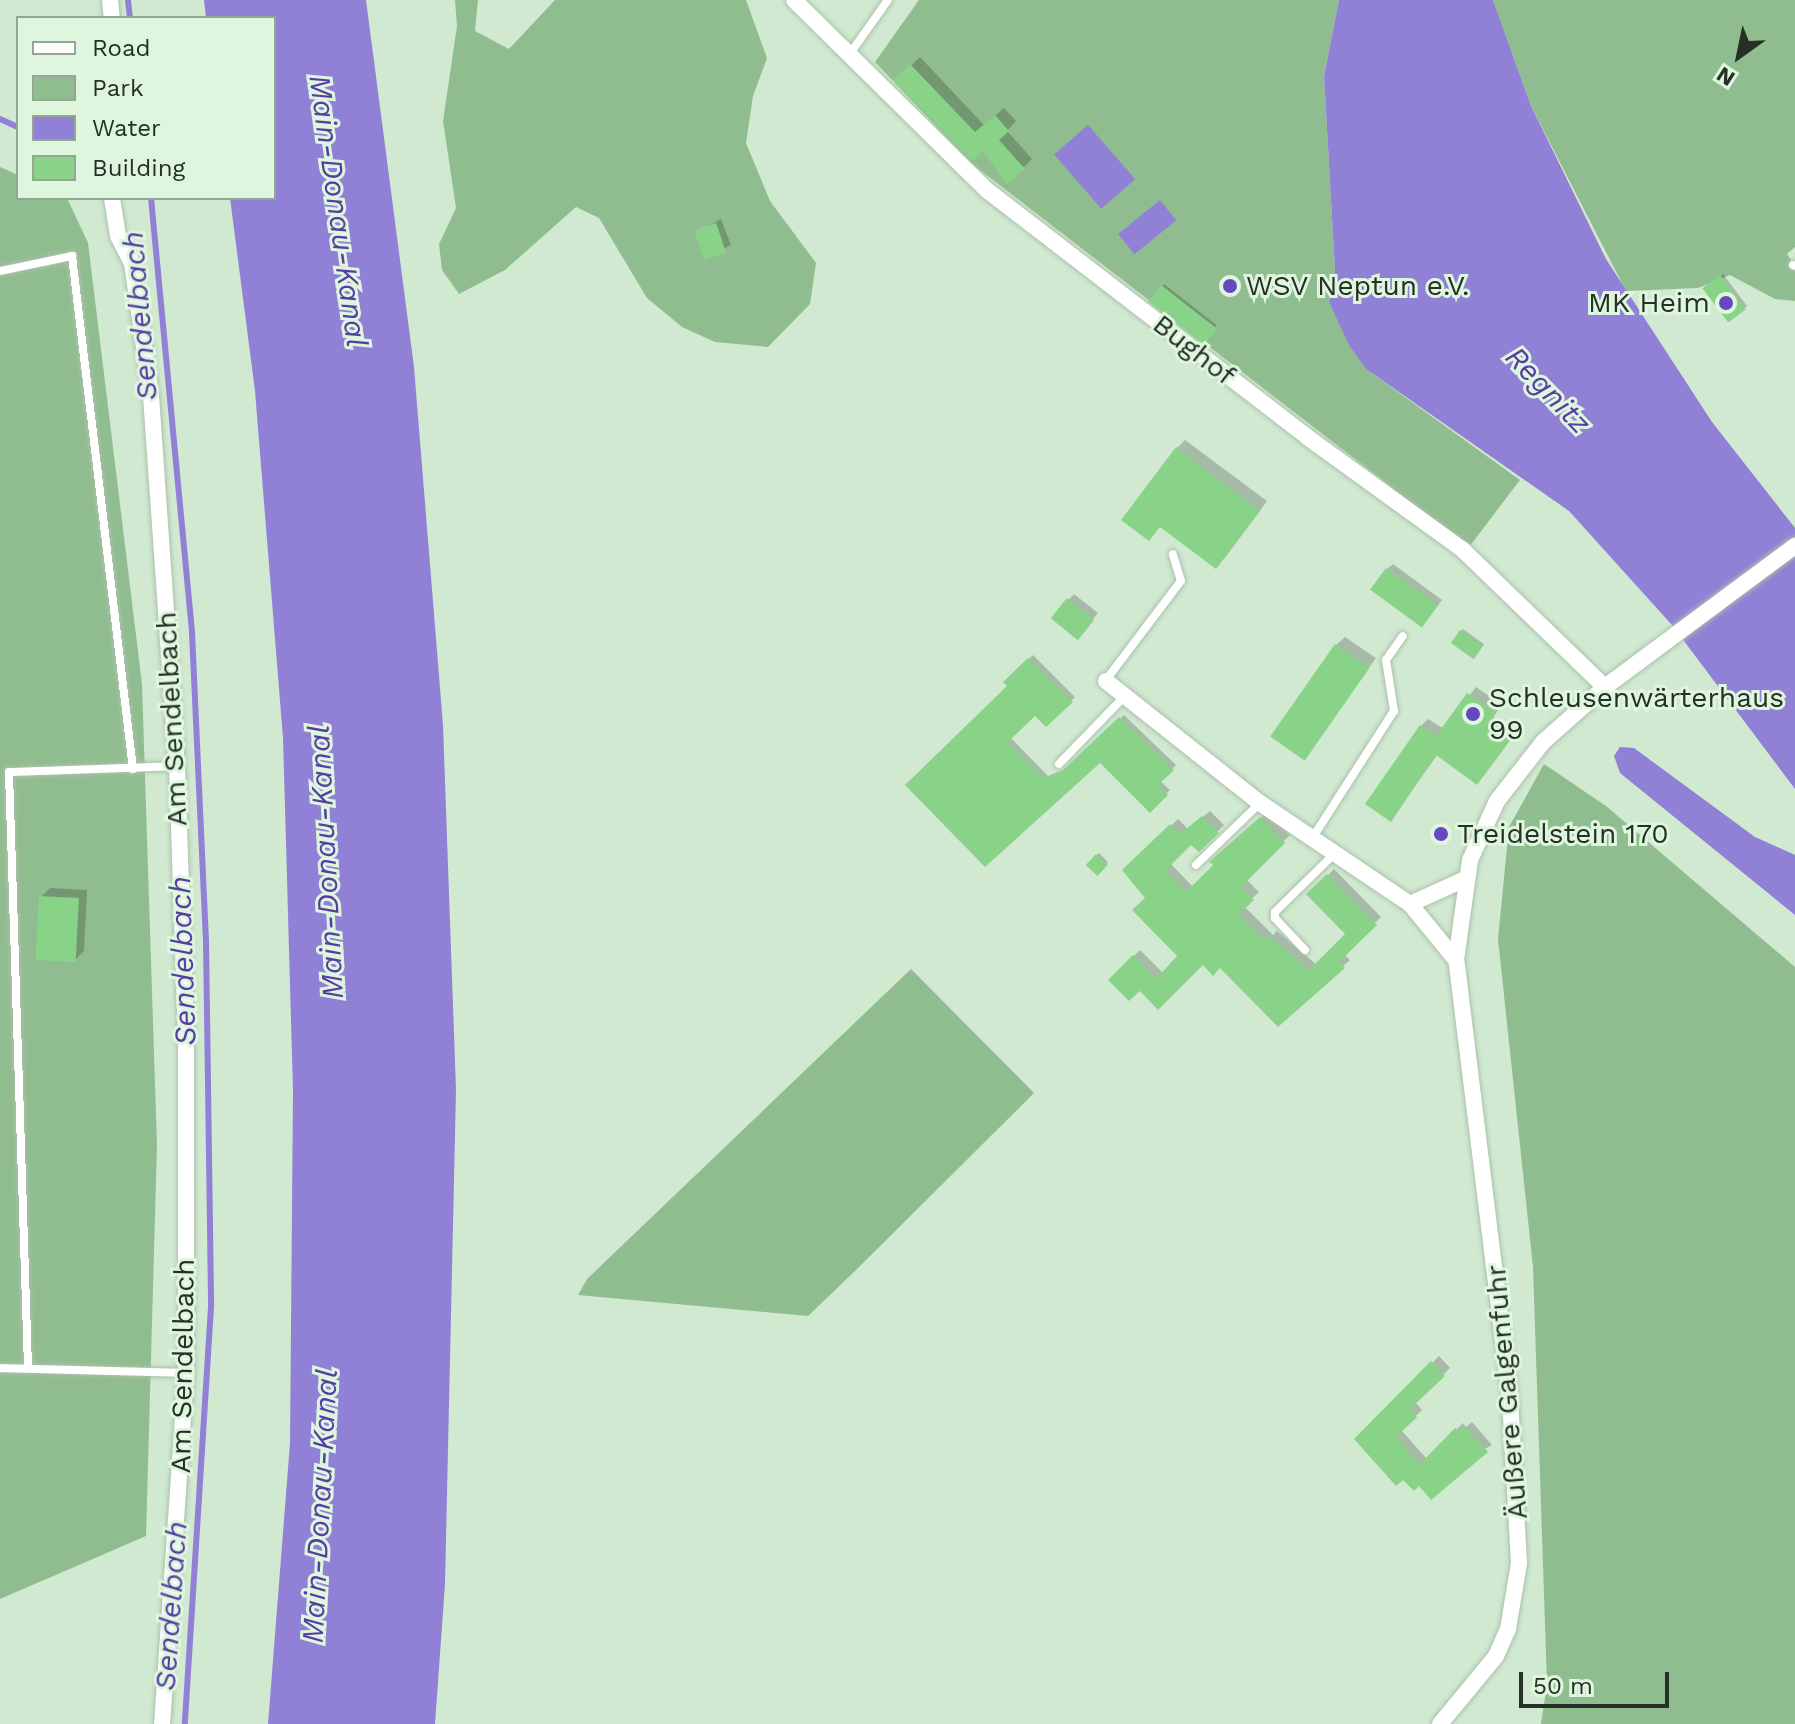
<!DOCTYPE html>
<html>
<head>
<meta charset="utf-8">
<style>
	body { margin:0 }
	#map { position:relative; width:1795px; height:1724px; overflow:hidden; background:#d1e9d1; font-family:"Work Sans",sans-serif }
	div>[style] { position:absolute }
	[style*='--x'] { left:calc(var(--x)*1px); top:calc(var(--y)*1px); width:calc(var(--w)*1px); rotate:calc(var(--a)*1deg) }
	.green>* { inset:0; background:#90bd8f }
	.water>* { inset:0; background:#9081d7; transform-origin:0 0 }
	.shadow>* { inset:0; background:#0003; transform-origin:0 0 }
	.stream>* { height:6px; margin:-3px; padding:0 3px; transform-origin:3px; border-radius:3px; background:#9081d7 }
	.building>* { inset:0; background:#89d389; transform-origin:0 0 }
	.roads { filter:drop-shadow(0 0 2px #abc1aa) drop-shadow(0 0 2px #abc1aa) }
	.lane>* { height:8px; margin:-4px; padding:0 4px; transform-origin:4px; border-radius:4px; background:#fff }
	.street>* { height:16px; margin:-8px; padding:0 8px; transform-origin:8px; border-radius:8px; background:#fff }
	.dots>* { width:22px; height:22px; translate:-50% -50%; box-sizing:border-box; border:4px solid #def6de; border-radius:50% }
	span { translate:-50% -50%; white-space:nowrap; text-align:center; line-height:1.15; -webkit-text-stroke:6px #def6de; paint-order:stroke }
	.poi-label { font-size:28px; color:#273026 }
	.left { translate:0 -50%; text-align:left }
	.right { translate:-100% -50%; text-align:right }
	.street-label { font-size:28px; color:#273026 }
	.water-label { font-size:30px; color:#573da3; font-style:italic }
	.legend { position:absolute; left:16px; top:16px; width:260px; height:184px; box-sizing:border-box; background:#def6de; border:2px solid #95a794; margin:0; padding:10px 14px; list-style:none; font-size:24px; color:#273026 }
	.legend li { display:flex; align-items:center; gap:16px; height:40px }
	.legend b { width:40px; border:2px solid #95a794 }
	.north { position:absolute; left:1699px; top:16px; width:80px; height:80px; -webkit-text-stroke:6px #def6de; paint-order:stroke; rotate:213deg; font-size:22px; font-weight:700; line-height:32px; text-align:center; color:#273026 }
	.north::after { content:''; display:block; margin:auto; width:28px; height:36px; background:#273026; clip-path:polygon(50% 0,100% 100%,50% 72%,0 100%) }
	.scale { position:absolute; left:1519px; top:1672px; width:150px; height:36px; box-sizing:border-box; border:4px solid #273026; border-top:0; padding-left:10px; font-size:24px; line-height:28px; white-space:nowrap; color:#273026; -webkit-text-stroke:6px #def6de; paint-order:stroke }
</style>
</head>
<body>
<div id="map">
	<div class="green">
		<div style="clip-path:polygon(455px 0,478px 0,475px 31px,509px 49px,555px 0,746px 0,767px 58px,753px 96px,746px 143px,770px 201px,816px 263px,810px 304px,768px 347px,715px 342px,682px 327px,647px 298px,599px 218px,576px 207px,505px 270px,459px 294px,442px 270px,439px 244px,456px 208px,443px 121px,457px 26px)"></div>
		<div style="clip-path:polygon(919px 0,1339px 0,1324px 76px,1335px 271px,1329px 302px,1366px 369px,1520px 480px,1469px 547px,971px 163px,875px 62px)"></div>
		<div style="clip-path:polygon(1493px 0,1795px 0,1795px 247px,1787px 254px,1795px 266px,1795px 301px,1775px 299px,1730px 275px,1698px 288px,1626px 291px,1531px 106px)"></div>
		<div style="clip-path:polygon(0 167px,18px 175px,18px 198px,67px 198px,88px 243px,142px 684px,157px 1145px,146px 1536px,0 1599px)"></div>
		<div style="clip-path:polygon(1544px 764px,1606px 806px,1795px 967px,1795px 1724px,1541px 1724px,1547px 1684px,1533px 1267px,1498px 939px,1509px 827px)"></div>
		<div style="clip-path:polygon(911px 969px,1034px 1093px,855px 1271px,808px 1316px,578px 1295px,587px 1279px)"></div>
	</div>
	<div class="water">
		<div style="clip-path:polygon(204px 0,366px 0,414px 367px,443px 725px,456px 1090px,445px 1584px,435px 1724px,268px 1724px,290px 1443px,293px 1090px,283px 738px,255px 391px,230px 198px,274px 198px,274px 18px,206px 18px)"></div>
		<div style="clip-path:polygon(1339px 0,1493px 0,1531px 106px,1606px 259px,1712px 422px,1795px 528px,1795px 789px,1672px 625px,1569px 511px,1366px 369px,1349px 345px,1329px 302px,1335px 271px,1324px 76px)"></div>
		<div style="left:1088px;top:125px;width:72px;height:45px;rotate:49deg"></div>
		<div style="left:1160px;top:200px;width:26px;height:54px;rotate:51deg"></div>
		<div style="clip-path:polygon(1620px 747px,1634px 748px,1755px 837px,1795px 855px,1795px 915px,1620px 773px,1614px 756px)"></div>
	</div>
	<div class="shadow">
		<div style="clip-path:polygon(920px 57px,984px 125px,1004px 108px,1016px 121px,1007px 131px,1032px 159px,1023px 168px,983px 148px,896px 80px)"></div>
		<div style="clip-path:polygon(721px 219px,731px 245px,707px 257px,697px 232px)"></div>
		<div style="left:1723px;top:274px;width:40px;height:23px;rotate:53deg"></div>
		<div style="left:1164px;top:284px;width:67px;height:21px;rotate:38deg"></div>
		<div style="clip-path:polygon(1185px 440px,1267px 501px,1224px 559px,1161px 526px,1177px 448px)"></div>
		<div style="clip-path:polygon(1393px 564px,1442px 600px,1427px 620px,1387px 569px)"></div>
		<div style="clip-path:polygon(1074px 594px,1098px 613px,1083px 632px,1053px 617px)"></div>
		<div style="left:1463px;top:629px;width:26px;height:16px;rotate:36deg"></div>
		<div style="clip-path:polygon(1345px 637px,1376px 658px,1303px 758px,1336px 645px)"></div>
		<div style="clip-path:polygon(1033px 655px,1075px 697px,1046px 724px,1035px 713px,1010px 737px,1048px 776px,1068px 768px,1124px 715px,1176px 765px,1160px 781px,1170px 790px,1150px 810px,1100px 760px,985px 865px,1010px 686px,1006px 682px)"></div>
		<div style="clip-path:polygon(1476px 687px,1502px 705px,1493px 717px,1515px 734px,1483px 775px,1438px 754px,1391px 819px,1421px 726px,1428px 719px,1444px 729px)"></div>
		<div style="clip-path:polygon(1210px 811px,1224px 825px,1199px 849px,1191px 842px,1170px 863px,1194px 888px,1216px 865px,1218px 855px,1268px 812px,1290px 835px,1246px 879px,1259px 892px,1244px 906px,1273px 935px,1277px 931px,1317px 965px,1348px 934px,1309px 895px,1334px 869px,1381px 917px,1344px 954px,1350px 960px,1278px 1024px,1220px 966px,1203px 963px,1140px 988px,1110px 980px,1140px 950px,1164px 974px,1180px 956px,1148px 898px,1125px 870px,1178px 819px,1188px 829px)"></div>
		<div style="left:1099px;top:853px;width:13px;height:16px;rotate:45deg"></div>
		<div style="clip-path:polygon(50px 888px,87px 890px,84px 951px,75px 960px,41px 897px)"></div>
		<div style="clip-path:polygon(1439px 1356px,1450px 1368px,1415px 1402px,1422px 1410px,1401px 1430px,1427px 1459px,1463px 1423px,1466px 1427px,1472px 1422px,1492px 1445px,1420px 1484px,1357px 1439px)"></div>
	</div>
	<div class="stream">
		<div style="--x:128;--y:0;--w:18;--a:84"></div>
		<div style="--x:0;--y:119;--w:20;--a:24"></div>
		<div style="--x:151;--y:198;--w:437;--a:84.6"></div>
		<div style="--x:192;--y:633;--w:307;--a:87.4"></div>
		<div style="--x:206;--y:940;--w:367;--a:89.2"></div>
		<div style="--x:211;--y:1307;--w:418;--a:93.6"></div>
	</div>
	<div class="building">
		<div style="clip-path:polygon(910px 64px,975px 132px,995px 115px,1009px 131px,999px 140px,1025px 169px,1007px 184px,983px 151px,973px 161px,893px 80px)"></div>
		<div style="left:716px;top:223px;width:31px;height:23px;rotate:71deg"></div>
		<div style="left:1720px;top:275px;width:43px;height:22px;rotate:53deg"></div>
		<div style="left:1161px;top:285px;width:71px;height:21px;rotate:38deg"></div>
		<div style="clip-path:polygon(1176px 447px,1260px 511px,1216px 569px,1160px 527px,1149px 541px,1121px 520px)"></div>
		<div style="left:1386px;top:568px;width:64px;height:27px;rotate:36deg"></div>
		<div style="left:1067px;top:598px;width:35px;height:26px;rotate:39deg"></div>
		<div style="left:1460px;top:630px;width:28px;height:16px;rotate:35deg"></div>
		<div style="left:1335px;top:644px;width:42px;height:113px;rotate:35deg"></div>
		<div style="clip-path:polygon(1028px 658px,1073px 702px,1046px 727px,1035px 716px,1008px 742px,1044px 778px,1062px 771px,1119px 717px,1174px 770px,1158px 785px,1168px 795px,1150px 813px,1100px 763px,985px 867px,905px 785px,1007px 686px,1003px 682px)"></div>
		<div style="clip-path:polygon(1467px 693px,1496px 713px,1487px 725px,1509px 742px,1477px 785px,1436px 755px,1391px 822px,1365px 804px,1420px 725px,1436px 736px)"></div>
		<div style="clip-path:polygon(1202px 816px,1219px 833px,1199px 852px,1191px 845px,1165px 871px,1186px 892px,1213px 865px,1209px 862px,1260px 817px,1285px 843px,1241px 887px,1254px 900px,1239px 914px,1265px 940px,1269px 936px,1309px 970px,1345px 934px,1306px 894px,1327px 874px,1377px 925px,1339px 962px,1345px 968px,1278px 1027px,1220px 968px,1213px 976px,1203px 965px,1158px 1010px,1140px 991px,1129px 1001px,1108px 980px,1133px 955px,1156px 979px,1177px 956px,1132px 910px,1145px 898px,1122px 870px,1170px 824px,1180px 834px)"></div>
		<div style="left:1096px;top:854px;width:16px;height:15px;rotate:43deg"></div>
		<div style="left:39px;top:896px;width:40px;height:64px;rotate:3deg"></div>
		<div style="clip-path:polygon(1431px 1361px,1445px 1376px,1410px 1409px,1417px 1417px,1396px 1437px,1420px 1464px,1455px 1428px,1459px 1431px,1464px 1426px,1488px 1452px,1431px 1500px,1419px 1486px,1414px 1491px,1403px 1480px,1396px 1486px,1354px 1439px)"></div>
	</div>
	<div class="roads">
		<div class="lane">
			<div style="--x:849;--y:55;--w:67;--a:-54.7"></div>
			<div style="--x:1793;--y:265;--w:2;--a:27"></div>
			<div style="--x:0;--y:271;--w:74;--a:-11.8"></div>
			<div style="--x:72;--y:256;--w:517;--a:83.22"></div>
			<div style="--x:1106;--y:680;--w:124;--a:-52.9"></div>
			<div style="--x:1181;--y:581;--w:28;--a:-107"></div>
			<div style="--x:1059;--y:764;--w:95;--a:-45.9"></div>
			<div style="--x:1313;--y:837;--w:150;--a:-57.3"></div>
			<div style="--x:1394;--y:711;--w:52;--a:-98.9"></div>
			<div style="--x:1386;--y:660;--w:29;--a:-55"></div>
			<div style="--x:1196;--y:865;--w:89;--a:-44.1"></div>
			<div style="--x:1305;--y:950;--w:44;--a:-133.2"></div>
			<div style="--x:1275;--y:918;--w:6;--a:-90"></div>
			<div style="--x:1275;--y:912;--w:83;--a:-44.5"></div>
			<div style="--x:28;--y:1367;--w:595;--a:-91.83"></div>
			<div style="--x:9;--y:772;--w:168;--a:-2"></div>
			<div style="--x:0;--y:1368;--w:186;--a:1.5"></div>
		</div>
		<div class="street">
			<div style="--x:110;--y:0;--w:18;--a:84"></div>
			<div style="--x:794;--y:0;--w:272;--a:44.6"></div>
			<div style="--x:988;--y:191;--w:403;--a:37.6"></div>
			<div style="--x:1307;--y:437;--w:193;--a:35.9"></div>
			<div style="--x:1463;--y:550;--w:197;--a:44"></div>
			<div style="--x:112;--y:198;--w:38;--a:81"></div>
			<div style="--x:118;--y:236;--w:30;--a:63"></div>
			<div style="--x:132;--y:263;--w:134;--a:81.9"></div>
			<div style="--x:151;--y:396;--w:371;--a:86"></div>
			<div style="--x:177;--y:766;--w:266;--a:88.1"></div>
			<div style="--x:186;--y:1032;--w:341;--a:90"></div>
			<div style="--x:186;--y:1373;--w:352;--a:93.9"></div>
			<div style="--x:1106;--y:681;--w:196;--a:38.4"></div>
			<div style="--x:1260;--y:803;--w:181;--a:34"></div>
			<div style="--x:1410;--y:904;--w:72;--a:50.6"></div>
			<div style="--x:1410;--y:904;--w:60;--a:-24.4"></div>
			<div style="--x:1440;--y:1724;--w:88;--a:-50.5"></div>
			<div style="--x:1496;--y:1656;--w:30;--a:-66"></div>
			<div style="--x:1508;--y:1629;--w:67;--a:-80.5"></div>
			<div style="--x:1519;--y:1563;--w:166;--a:-93.1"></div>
			<div style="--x:1510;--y:1397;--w:440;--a:-97"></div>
			<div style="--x:1456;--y:960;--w:101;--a:-82"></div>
			<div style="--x:1470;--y:860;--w:65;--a:-65.4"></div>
			<div style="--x:1497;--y:801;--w:75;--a:-52.1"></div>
			<div style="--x:1543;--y:742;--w:83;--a:-41.6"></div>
			<div style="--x:1605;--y:687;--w:237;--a:-36.6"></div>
		</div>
	</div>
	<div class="dots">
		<div style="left:1230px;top:286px;background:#6748c1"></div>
		<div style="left:1726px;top:303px;background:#6748c1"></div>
		<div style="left:1473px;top:714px;background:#6748c1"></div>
		<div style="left:1441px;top:834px;background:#6748c1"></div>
	</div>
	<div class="poi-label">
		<span class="left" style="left:1246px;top:286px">WSV Neptun e.V.</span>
		<span class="right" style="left:1710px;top:303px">MK Heim</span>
		<span class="left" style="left:1489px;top:714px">Schleusenwärterhaus<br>99</span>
		<span class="left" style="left:1457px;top:834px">Treidelstein 170</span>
	</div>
	<div class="street-label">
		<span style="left:1194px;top:350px;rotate:38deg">Bughof</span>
		<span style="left:172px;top:719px;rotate:-93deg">Am Sendelbach</span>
		<span style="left:183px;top:1366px;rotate:-89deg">Am Sendelbach</span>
		<span style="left:1507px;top:1392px;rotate:-95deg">Äußere Galgenfuhr</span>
	</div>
	<div class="water-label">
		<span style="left:338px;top:211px;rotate:82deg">Main-Donau-Kanal</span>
		<span style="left:140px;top:316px;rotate:-95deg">Sendelbach</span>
		<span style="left:1548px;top:390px;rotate:46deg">Regnitz</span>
		<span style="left:326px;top:862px;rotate:-93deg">Main-Donau-Kanal</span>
		<span style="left:183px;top:961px;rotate:-92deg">Sendelbach</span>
		<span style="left:320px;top:1506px;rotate:-87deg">Main-Donau-Kanal</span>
		<span style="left:171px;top:1606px;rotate:-86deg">Sendelbach</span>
	</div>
	<ul class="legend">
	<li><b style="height:10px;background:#fff"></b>Road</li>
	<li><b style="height:22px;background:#90bd8f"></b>Park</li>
	<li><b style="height:22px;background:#9081d7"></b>Water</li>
	<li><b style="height:22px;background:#89d389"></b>Building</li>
	</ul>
	<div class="north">N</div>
	<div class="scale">50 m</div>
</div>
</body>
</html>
